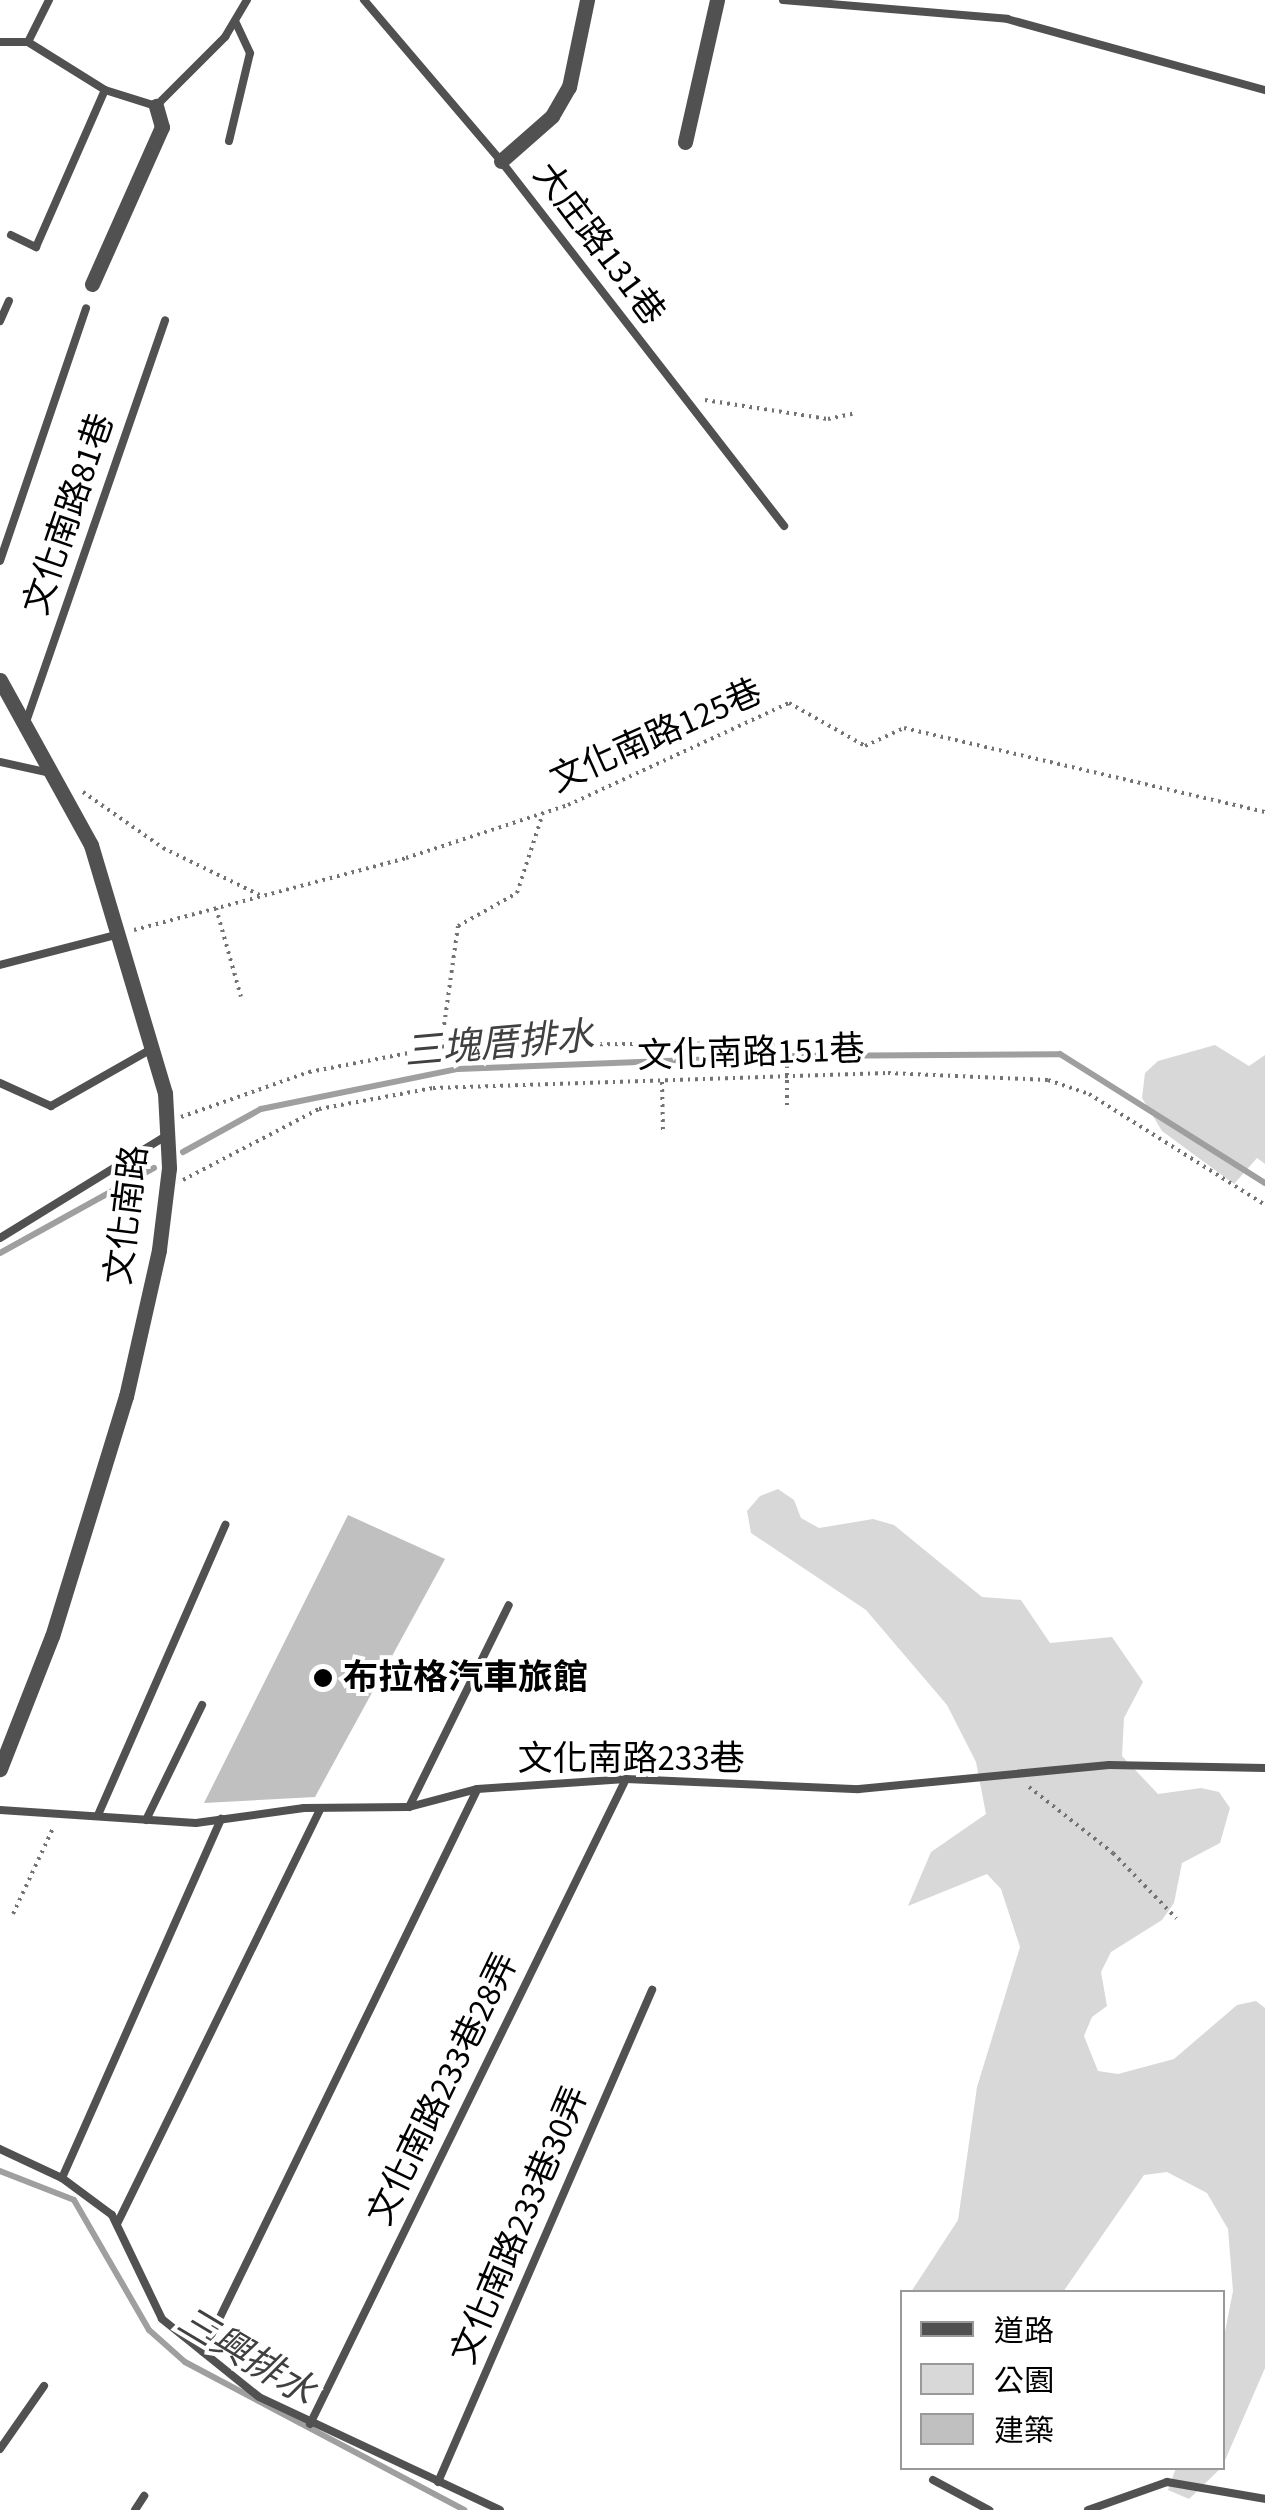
<!DOCTYPE html>
<html>
<head>
<meta charset="utf-8">
<style>
	body { margin:0 }
	#map { position:relative; width:1265px; height:2510px; overflow:hidden; background:#fff; font-family:"Source Sans 3","Noto Sans TC",sans-serif }
	div>[style] { position:absolute }
	[style*='--x'] { left:calc(var(--x)*1px); top:calc(var(--y)*1px); width:calc(var(--w)*1px); rotate:calc(var(--a)*1deg) }
	.green>* { inset:0; background:#d8d8d8 }
	.stream>* { height:6px; margin:-3px; padding:0 3px; transform-origin:3px; border-radius:3px; background:#9f9f9f }
	.building>* { inset:0; background:#c0c0c0 }
	.path>* { height:4px; margin-top:-2px; transform-origin:0; background:repeating-linear-gradient(90deg,#737373 0 2.5px,transparent 0 7.5px) }
	.lane>* { height:8px; margin:-4px; padding:0 4px; transform-origin:4px; border-radius:4px; background:#515151 }
	.street>* { height:15px; margin:-7.5px; padding:0 7.5px; transform-origin:7.5px; border-radius:7.5px; background:#515151 }
	.dots>* { width:28px; height:28px; translate:-50% -50%; box-sizing:border-box; border:5px solid #fff; border-radius:50% }
	span { translate:-50% -50%; white-space:nowrap; text-align:center; line-height:1.15; -webkit-text-stroke:8px #fff; paint-order:stroke }
	.street-label { font-size:35px; color:#000 }
	.poi-label { font-size:35px; color:#000; font-weight:700 }
	.left { translate:0 -50%; text-align:left }
	.water-label { font-size:38px; color:#404040; font-style:italic }
	.legend { position:absolute; left:900px; top:2290px; width:325px; height:180px; box-sizing:border-box; background:#fff; border:2px solid #999; margin:0; padding:12px 18px; list-style:none; font-size:30px; color:#000 }
	.legend li { display:flex; align-items:center; gap:20px; height:50px }
	.legend b { width:50px; border:2px solid #999 }
</style>
</head>
<body>
<div id="map">
	<div class="green">
		<div style="clip-path:polygon(1215px 1045px,1249px 1066px,1265px 1055px,1265px 1164px,1257px 1158px,1234px 1184px,1162px 1131px,1142px 1098px,1145px 1073px,1158px 1061px)"></div>
		<div style="clip-path:polygon(778px 1489px,794px 1500px,801px 1518px,819px 1528px,873px 1519px,894px 1525px,982px 1597px,1021px 1600px,1050px 1643px,1112px 1637px,1143px 1682px,1124px 1718px,1122px 1756px,1158px 1794px,1201px 1788px,1219px 1792px,1230px 1808px,1220px 1843px,1182px 1863px,1174px 1903px,1162px 1920px,1111px 1952px,1101px 1972px,1107px 2006px,1092px 2017px,1084px 2036px,1098px 2071px,1118px 2074px,1174px 2059px,1237px 2005px,1256px 2001px,1265px 2008px,1265px 2368px,1223px 2465px,1223px 2342px,1233px 2291px,1228px 2229px,1207px 2193px,1167px 2172px,1144px 2175px,1063px 2292px,911px 2292px,958px 2220px,977px 2087px,1020px 1947px,1001px 1889px,987px 1874px,908px 1906px,931px 1852px,986px 1814px,976px 1762px,947px 1705px,866px 1610px,751px 1533px,747px 1511px,760px 1496px)"></div>
		<div style="clip-path:polygon(1176px 2468px,1221px 2468px,1189px 2499px,1168px 2490px)"></div>
	</div>
	<div class="stream">
		<div style="--x:793;--y:1056;--w:267;--a:-0.4"></div>
		<div style="--x:1060;--y:1054;--w:242;--a:32.2"></div>
		<div style="--x:183;--y:1152;--w:89;--a:-28.9"></div>
		<div style="--x:261;--y:1109;--w:201;--a:-11.5"></div>
		<div style="--x:458;--y:1069;--w:315;--a:-2.2"></div>
		<div style="--x:0;--y:1253;--w:176;--a:-28.9"></div>
		<div style="--x:0;--y:2171;--w:79;--a:21.4"></div>
		<div style="--x:74;--y:2200;--w:150;--a:60"></div>
		<div style="--x:149;--y:2330;--w:48;--a:41.6"></div>
		<div style="--x:185;--y:2362;--w:316;--a:27.9"></div>
	</div>
	<div class="building">
		<div style="clip-path:polygon(348px 1515px,445px 1559px,315px 1797px,204px 1803px)"></div>
	</div>
	<div class="path">
		<div style="--x:705;--y:400;--w:124;--a:8.8"></div>
		<div style="--x:828;--y:419;--w:25;--a:-12"></div>
		<div style="--x:83;--y:792;--w:98;--a:35"></div>
		<div style="--x:163;--y:848;--w:108;--a:25.9"></div>
		<div style="--x:216;--y:908;--w:92;--a:74.3"></div>
		<div style="--x:134;--y:930;--w:281;--a:-14.8"></div>
		<div style="--x:406;--y:858;--w:170;--a:-18.1"></div>
		<div style="--x:568;--y:805;--w:243;--a:-24.8"></div>
		<div style="--x:789;--y:703;--w:87;--a:29.5"></div>
		<div style="--x:865;--y:746;--w:43;--a:-24.8"></div>
		<div style="--x:904;--y:728;--w:371;--a:13.1"></div>
		<div style="--x:441;--y:1047;--w:122;--a:-82"></div>
		<div style="--x:458;--y:926;--w:68;--a:-29.2"></div>
		<div style="--x:517;--y:893;--w:84;--a:-72"></div>
		<div style="--x:662;--y:1082;--w:48;--a:88.8"></div>
		<div style="--x:181;--y:1117;--w:136;--a:-19.4"></div>
		<div style="--x:309;--y:1072;--w:144;--a:-10.8"></div>
		<div style="--x:450;--y:1045;--w:337;--a:-0.3"></div>
		<div style="--x:787;--y:1043;--w:66;--a:90"></div>
		<div style="--x:183;--y:1180;--w:153;--a:-27.6"></div>
		<div style="--x:319;--y:1109;--w:116;--a:-10.4"></div>
		<div style="--x:433;--y:1088;--w:455;--a:-1.9"></div>
		<div style="--x:888;--y:1073;--w:160;--a:2.5"></div>
		<div style="--x:1048;--y:1080;--w:43;--a:18.9"></div>
		<div style="--x:1089;--y:1094;--w:208;--a:32.2"></div>
		<div style="--x:1029;--y:1787;--w:107;--a:38.2"></div>
		<div style="--x:1113;--y:1853;--w:91;--a:45.9"></div>
		<div style="--x:13;--y:1914;--w:97;--a:-65"></div>
	</div>
	<div class="lane">
		<div style="--x:364;--y:0;--w:211;--a:49.6"></div>
		<div style="--x:501;--y:161;--w:462;--a:52.2"></div>
		<div style="--x:783;--y:0;--w:225;--a:4.8"></div>
		<div style="--x:1007;--y:19;--w:268;--a:15.4"></div>
		<div style="--x:0;--y:42;--w:28;--a:0"></div>
		<div style="--x:28;--y:42;--w:91;--a:31.9"></div>
		<div style="--x:105;--y:90;--w:53;--a:17.4"></div>
		<div style="--x:156;--y:106;--w:98;--a:-45"></div>
		<div style="--x:225;--y:37;--w:43;--a:-59.3"></div>
		<div style="--x:28;--y:42;--w:47;--a:-63.4"></div>
		<div style="--x:229;--y:141;--w:90;--a:-76.6"></div>
		<div style="--x:250;--y:53;--w:33;--a:-115"></div>
		<div style="--x:11;--y:235;--w:28;--a:26"></div>
		<div style="--x:36;--y:247;--w:171;--a:-66.3"></div>
		<div style="--x:0;--y:321;--w:22;--a:-66"></div>
		<div style="--x:0;--y:561;--w:267;--a:-71.2"></div>
		<div style="--x:26;--y:722;--w:425;--a:-70.9"></div>
		<div style="--x:0;--y:762;--w:51;--a:12.4"></div>
		<div style="--x:0;--y:965;--w:124;--a:-14.5"></div>
		<div style="--x:0;--y:1083;--w:56;--a:24.3"></div>
		<div style="--x:51;--y:1106;--w:117;--a:-29.6"></div>
		<div style="--x:0;--y:1238;--w:195;--a:-31.6"></div>
		<div style="--x:409;--y:1807;--w:225;--a:-63.7"></div>
		<div style="--x:0;--y:1810;--w:196;--a:3.8"></div>
		<div style="--x:196;--y:1823;--w:109;--a:-7.9"></div>
		<div style="--x:304;--y:1808;--w:105;--a:-0.5"></div>
		<div style="--x:409;--y:1807;--w:70;--a:-14.8"></div>
		<div style="--x:477;--y:1789;--w:149;--a:-3.8"></div>
		<div style="--x:626;--y:1779;--w:233;--a:2.5"></div>
		<div style="--x:859;--y:1789;--w:251;--a:-5.5"></div>
		<div style="--x:1109;--y:1765;--w:156;--a:1.1"></div>
		<div style="--x:98;--y:1815;--w:317;--a:-66.3"></div>
		<div style="--x:146;--y:1820;--w:128;--a:-64"></div>
		<div style="--x:0;--y:2149;--w:68;--a:25.1"></div>
		<div style="--x:62;--y:2178;--w:62;--a:36.5"></div>
		<div style="--x:112;--y:2215;--w:115;--a:64.3"></div>
		<div style="--x:162;--y:2319;--w:124;--a:38.8"></div>
		<div style="--x:259;--y:2397;--w:266;--a:25.1"></div>
		<div style="--x:62;--y:2178;--w:393;--a:-66.1"></div>
		<div style="--x:117;--y:2224;--w:463;--a:-63.9"></div>
		<div style="--x:203;--y:2352;--w:625;--a:-64.01"></div>
		<div style="--x:310;--y:2424;--w:718;--a:-63.9"></div>
		<div style="--x:0;--y:2449;--w:77;--a:-55.1"></div>
		<div style="--x:933;--y:2480;--w:64;--a:28.2"></div>
		<div style="--x:438;--y:2482;--w:537;--a:-66.49"></div>
		<div style="--x:135;--y:2510;--w:17;--a:-57"></div>
		<div style="--x:1088;--y:2510;--w:84;--a:-19.5"></div>
		<div style="--x:1167;--y:2482;--w:99;--a:9.8"></div>
	</div>
	<div class="street">
		<div style="--x:685;--y:142;--w:146;--a:-77.3"></div>
		<div style="--x:501;--y:161;--w:68;--a:-41.4"></div>
		<div style="--x:552;--y:116;--w:34;--a:-60"></div>
		<div style="--x:569;--y:87;--w:89;--a:-78.3"></div>
		<div style="--x:92;--y:284;--w:172;--a:-66"></div>
		<div style="--x:162;--y:127;--w:22;--a:-106"></div>
		<div style="--x:0;--y:680;--w:188;--a:61.1"></div>
		<div style="--x:91;--y:845;--w:259;--a:73.4"></div>
		<div style="--x:165;--y:1093;--w:75;--a:86.9"></div>
		<div style="--x:169;--y:1168;--w:83;--a:97"></div>
		<div style="--x:159;--y:1250;--w:150;--a:102.7"></div>
		<div style="--x:126;--y:1396;--w:251;--a:107.1"></div>
		<div style="--x:52;--y:1636;--w:143;--a:111.4"></div>
	</div>
	<div class="dots">
		<div style="left:323px;top:1678px;background:#000"></div>
	</div>
	<div class="street-label">
		<span style="left:599px;top:244px;rotate:53deg">大庄路131巷</span>
		<span style="left:69px;top:514px;rotate:-71deg">文化南路81巷</span>
		<span style="left:656px;top:736px;rotate:-24deg">文化南路125巷</span>
		<span style="left:751px;top:1053px;rotate:-2deg">文化南路151巷</span>
		<span style="left:127px;top:1215px;rotate:-83deg">文化南路</span>
		<span style="left:631px;top:1759px">文化南路233巷</span>
		<span style="left:443px;top:2089px;rotate:-64deg">文化南路233巷28弄</span>
		<span style="left:520px;top:2225px;rotate:-67deg">文化南路233巷30弄</span>
	</div>
	<div class="poi-label">
		<span class="left" style="left:343px;top:1678px">布拉格汽車旅館</span>
	</div>
	<div class="water-label">
		<span style="left:499px;top:1045px;rotate:-5deg">三塊厝排水</span>
		<span style="left:246px;top:2357px;rotate:31deg">三興排水</span>
	</div>
	<ul class="legend">
	<li><b style="height:12px;background:#515151"></b>道路</li>
	<li><b style="height:28px;background:#d8d8d8"></b>公園</li>
	<li><b style="height:28px;background:#c0c0c0"></b>建築</li>
	</ul>
</div>
</body>
</html>
